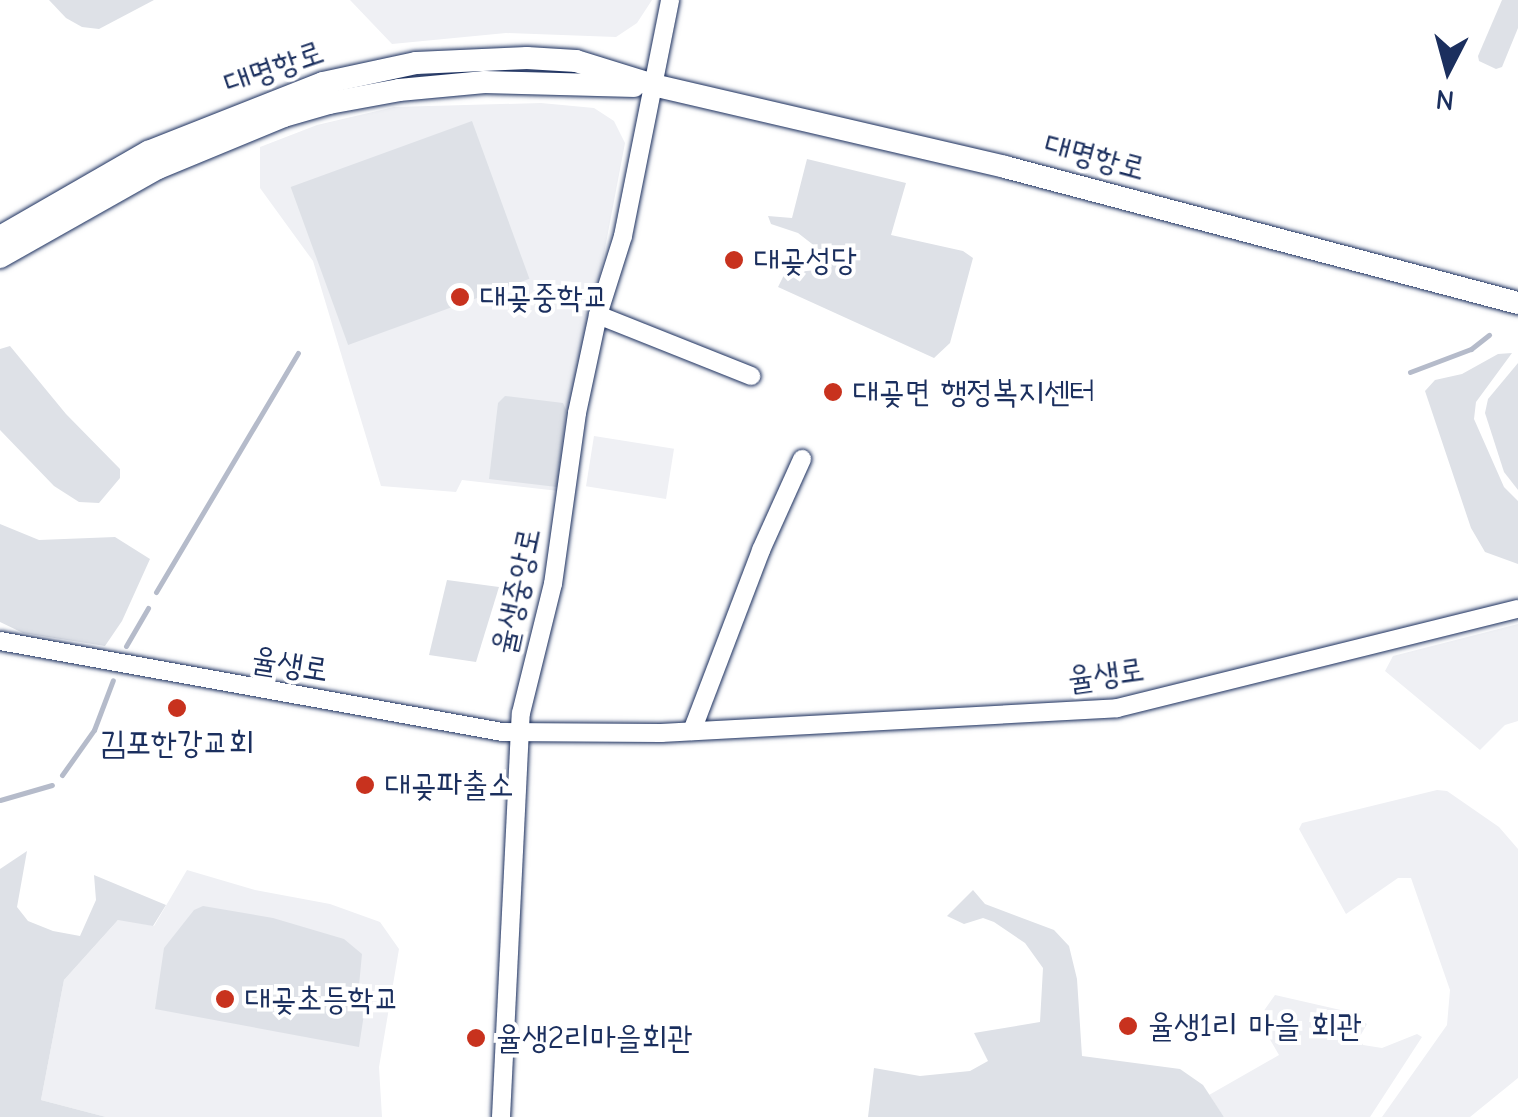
<!DOCTYPE html>
<html>
<head>
<meta charset="utf-8">
<style>
	body { margin:0 }
	#map { position:relative; width:1518px; height:1117px; overflow:hidden; background:#fff; font-family:"Comic Neue","Poor Story",sans-serif }
	div>[style] { position:absolute }
	[style*='--x'] { left:calc(var(--x)*1px); top:calc(var(--y)*1px); width:calc(var(--w)*1px); rotate:calc(var(--a)*1deg) }
	.built>* { inset:0; background:#eff0f4; transform-origin:0 0 }
	.green>* { inset:0; background:#dee1e7; transform-origin:0 0 }
	.stream>* { height:5px; margin:-2.5px; padding:0 2.5px; transform-origin:2.5px; border-radius:2.5px; background:#b5bbca }
	.roads { filter:drop-shadow(0 0 2px #1b2f5e) drop-shadow(0 0 2px #1b2f5e) }
	.minor>* { height:18px; margin:-9px; padding:0 9px; transform-origin:9px; border-radius:9px; background:#fff }
	.major>* { height:22px; margin:-11px; padding:0 11px; transform-origin:11px; border-radius:11px; background:#fff }
	.dots>* { width:28px; height:28px; translate:-50% -50%; box-sizing:border-box; border:5px solid #fff; border-radius:50% }
	span { translate:-50% -50%; white-space:nowrap; text-align:center; line-height:1.15; -webkit-text-stroke:8px #fff; paint-order:stroke }
	.street-label { font-size:32px; color:#1b2f5e }
	.poi-label { font-size:32px; color:#1b2f5e }
	.left { translate:0 -50%; text-align:left }
	.north { position:absolute; left:1398px; top:20px; width:100px; height:100px; -webkit-text-stroke:8px #fff; paint-order:stroke; rotate:186deg; font-size:28px; font-weight:700; line-height:40px; text-align:center; color:#1b2f5e }
	.north::after { content:''; display:block; margin:auto; width:35px; height:45px; background:#1b2f5e; clip-path:polygon(50% 0,100% 100%,50% 72%,0 100%) }
</style>
</head>
<body>
<div id="map">
	<div class="built">
		<div style="clip-path:polygon(350px 0,652px 0,637px 23px,616px 37px,506px 33px,392px 44px)"></div>
		<div style="clip-path:polygon(541px 103px,594px 108px,614px 121px,625px 143px,559px 491px,462px 480px,456px 492px,381px 486px,313px 261px,260px 188px,260px 147px,317px 125px,394px 107px)"></div>
		<div style="left:594px;top:436px;width:81px;height:51px;rotate:9deg"></div>
		<div style="clip-path:polygon(1518px 624px,1518px 721px,1505px 725px,1480px 750px,1385px 671px,1393px 656px)"></div>
		<div style="clip-path:polygon(1437px 790px,1447px 791px,1499px 827px,1518px 849px,1518px 1078px,1470px 1117px,1382px 1117px,1447px 1025px,1450px 990px,1411px 878px,1398px 878px,1346px 914px,1299px 829px,1302px 823px)"></div>
		<div style="clip-path:polygon(187px 870px,255px 890px,330px 904px,380px 922px,399px 949px,379px 1067px,382px 1117px,106px 1117px,41px 1100px,64px 980px,119px 919px,154px 926px)"></div>
		<div style="clip-path:polygon(1275px 995px,1345px 1011px,1367px 1024px,1359px 1038px,1363px 1045px,1382px 1048px,1417px 1034px,1422px 1037px,1370px 1117px,1224px 1117px,1209px 1095px,1279px 1055px,1258px 1019px)"></div>
	</div>
	<div class="green">
		<div style="clip-path:polygon(49px 0,154px 0,99px 29px,82px 27px,66px 18px)"></div>
		<div style="clip-path:polygon(1502px 0,1518px 0,1518px 28px,1502px 67px,1496px 69px,1479px 61px,1478px 56px)"></div>
		<div style="left:472px;top:121px;width:168px;height:193px;rotate:70deg"></div>
		<div style="clip-path:polygon(807px 159px,906px 183px,891px 235px,963px 251px,973px 258px,950px 343px,934px 358px,778px 287px,785px 273px,817px 270px,825px 254px,798px 233px,771px 224px,768px 216px,792px 218px)"></div>
		<div style="clip-path:polygon(10px 346px,66px 414px,120px 469px,120px 478px,99px 503px,79px 502px,54px 486px,0 430px,0 349px)"></div>
		<div style="clip-path:polygon(1512px 353px,1476px 402px,1474px 419px,1504px 487px,1518px 501px,1518px 564px,1485px 552px,1471px 528px,1425px 391px,1435px 380px,1462px 374px,1498px 354px)"></div>
		<div style="clip-path:polygon(1518px 363px,1518px 490px,1504px 472px,1485px 413px,1488px 399px)"></div>
		<div style="clip-path:polygon(505px 396px,563px 403px,566px 410px,557px 487px,489px 479px,498px 403px)"></div>
		<div style="clip-path:polygon(0 524px,39px 540px,115px 537px,150px 559px,122px 621px,105px 646px,23px 633px,0 622px)"></div>
		<div style="clip-path:polygon(447px 580px,499px 587px,476px 662px,429px 655px)"></div>
		<div style="clip-path:polygon(27px 851px,17px 907px,28px 921px,53px 931px,80px 936px,96px 900px,94px 875px,166px 905px,153px 926px,118px 920px,64px 980px,41px 1100px,106px 1117px,0 1117px,0 869px)"></div>
		<div style="clip-path:polygon(973px 890px,985px 904px,1054px 930px,1069px 946px,1077px 979px,1082px 1056px,1180px 1069px,1203px 1085px,1224px 1117px,868px 1117px,874px 1068px,920px 1076px,970px 1071px,988px 1061px,974px 1033px,1040px 1022px,1043px 968px,1025px 943px,994px 922px,983px 918px,964px 924px,947px 916px)"></div>
		<div style="clip-path:polygon(203px 906px,273px 918px,344px 939px,362px 954px,358px 996px,364px 1014px,359px 1047px,155px 1009px,164px 948px,194px 910px)"></div>
	</div>
	<div class="stream">
		<div style="--x:1410;--y:372;--w:65;--a:-20.7"></div>
		<div style="--x:1471;--y:349;--w:23;--a:-38"></div>
		<div style="--x:156;--y:592;--w:278;--a:-59.3"></div>
		<div style="--x:126;--y:646;--w:44;--a:-59.9"></div>
		<div style="--x:62;--y:775;--w:55;--a:-54.6"></div>
		<div style="--x:94;--y:730;--w:53;--a:-69.2"></div>
		<div style="--x:0;--y:800;--w:54;--a:-16.1"></div>
	</div>
	<div class="roads">
		<div class="minor">
			<div style="--x:598;--y:315;--w:165;--a:21.7"></div>
			<div style="--x:0;--y:641;--w:510;--a:10.27"></div>
			<div style="--x:502;--y:732;--w:159;--a:0.4"></div>
			<div style="--x:661;--y:733;--w:457;--a:-3.1"></div>
			<div style="--x:1117;--y:708;--w:413;--a:-13.9"></div>
			<div style="--x:692;--y:731;--w:194;--a:-69.1"></div>
			<div style="--x:761;--y:550;--w:100;--a:-65.7"></div>
			<div style="--x:501;--y:1117;--w:404;--a:-87.2"></div>
			<div style="--x:521;--y:713;--w:133;--a:-76.1"></div>
			<div style="--x:553;--y:584;--w:173;--a:-82"></div>
			<div style="--x:577;--y:413;--w:100;--a:-77.9"></div>
			<div style="--x:598;--y:315;--w:83;--a:-72.4"></div>
			<div style="--x:623;--y:236;--w:241;--a:-78.7"></div>
		</div>
		<div class="major">
			<div style="--x:0;--y:237;--w:171;--a:-29.9"></div>
			<div style="--x:148;--y:152;--w:188;--a:-21.5"></div>
			<div style="--x:323;--y:83;--w:95;--a:-12.1"></div>
			<div style="--x:416;--y:63;--w:111;--a:-2.6"></div>
			<div style="--x:527;--y:58;--w:49;--a:3.5"></div>
			<div style="--x:576;--y:61;--w:81;--a:17.3"></div>
			<div style="--x:653;--y:85;--w:361;--a:13.1"></div>
			<div style="--x:1005;--y:167;--w:531;--a:14.85"></div>
			<div style="--x:0;--y:257;--w:181;--a:-29.4"></div>
			<div style="--x:158;--y:168;--w:136;--a:-22.4"></div>
			<div style="--x:284;--y:116;--w:47;--a:-16.1"></div>
			<div style="--x:329;--y:103;--w:71;--a:-10.5"></div>
			<div style="--x:399;--y:90;--w:86;--a:-5.3"></div>
			<div style="--x:485;--y:82;--w:149;--a:1.5"></div>
		</div>
	</div>
	<div class="dots">
		<div style="left:734px;top:260px;background:#c8321e"></div>
		<div style="left:460px;top:297px;background:#c8321e"></div>
		<div style="left:833px;top:392px;background:#c8321e"></div>
		<div style="left:177px;top:708px;background:#c8321e"></div>
		<div style="left:365px;top:785px;background:#c8321e"></div>
		<div style="left:225px;top:999px;background:#c8321e"></div>
		<div style="left:1128px;top:1026px;background:#c8321e"></div>
		<div style="left:476px;top:1038px;background:#c8321e"></div>
	</div>
	<div class="street-label">
		<span style="left:274px;top:68px;rotate:-19deg">대명항로</span>
		<span style="left:1095px;top:157px;rotate:15deg">대명항로</span>
		<span style="left:517px;top:591px;rotate:-78deg">율생중앙로</span>
		<span style="left:290px;top:665px;rotate:9deg">율생로</span>
		<span style="left:1106px;top:675px;rotate:-8deg">율생로</span>
	</div>
	<div class="poi-label">
		<span class="left" style="left:754px;top:260px">대곶성당</span>
		<span class="left" style="left:480px;top:297px">대곶중학교</span>
		<span class="left" style="left:853px;top:392px">대곶면 행정복지센터</span>
		<span style="left:177px;top:743px">김포한강교회</span>
		<span class="left" style="left:385px;top:785px">대곶파출소</span>
		<span class="left" style="left:245px;top:999px">대곶초등학교</span>
		<span class="left" style="left:1148px;top:1026px">율생1리 마을 회관</span>
		<span class="left" style="left:496px;top:1038px">율생2리마을회관</span>
	</div>
	<div class="north">N</div>
</div>
</body>
</html>
